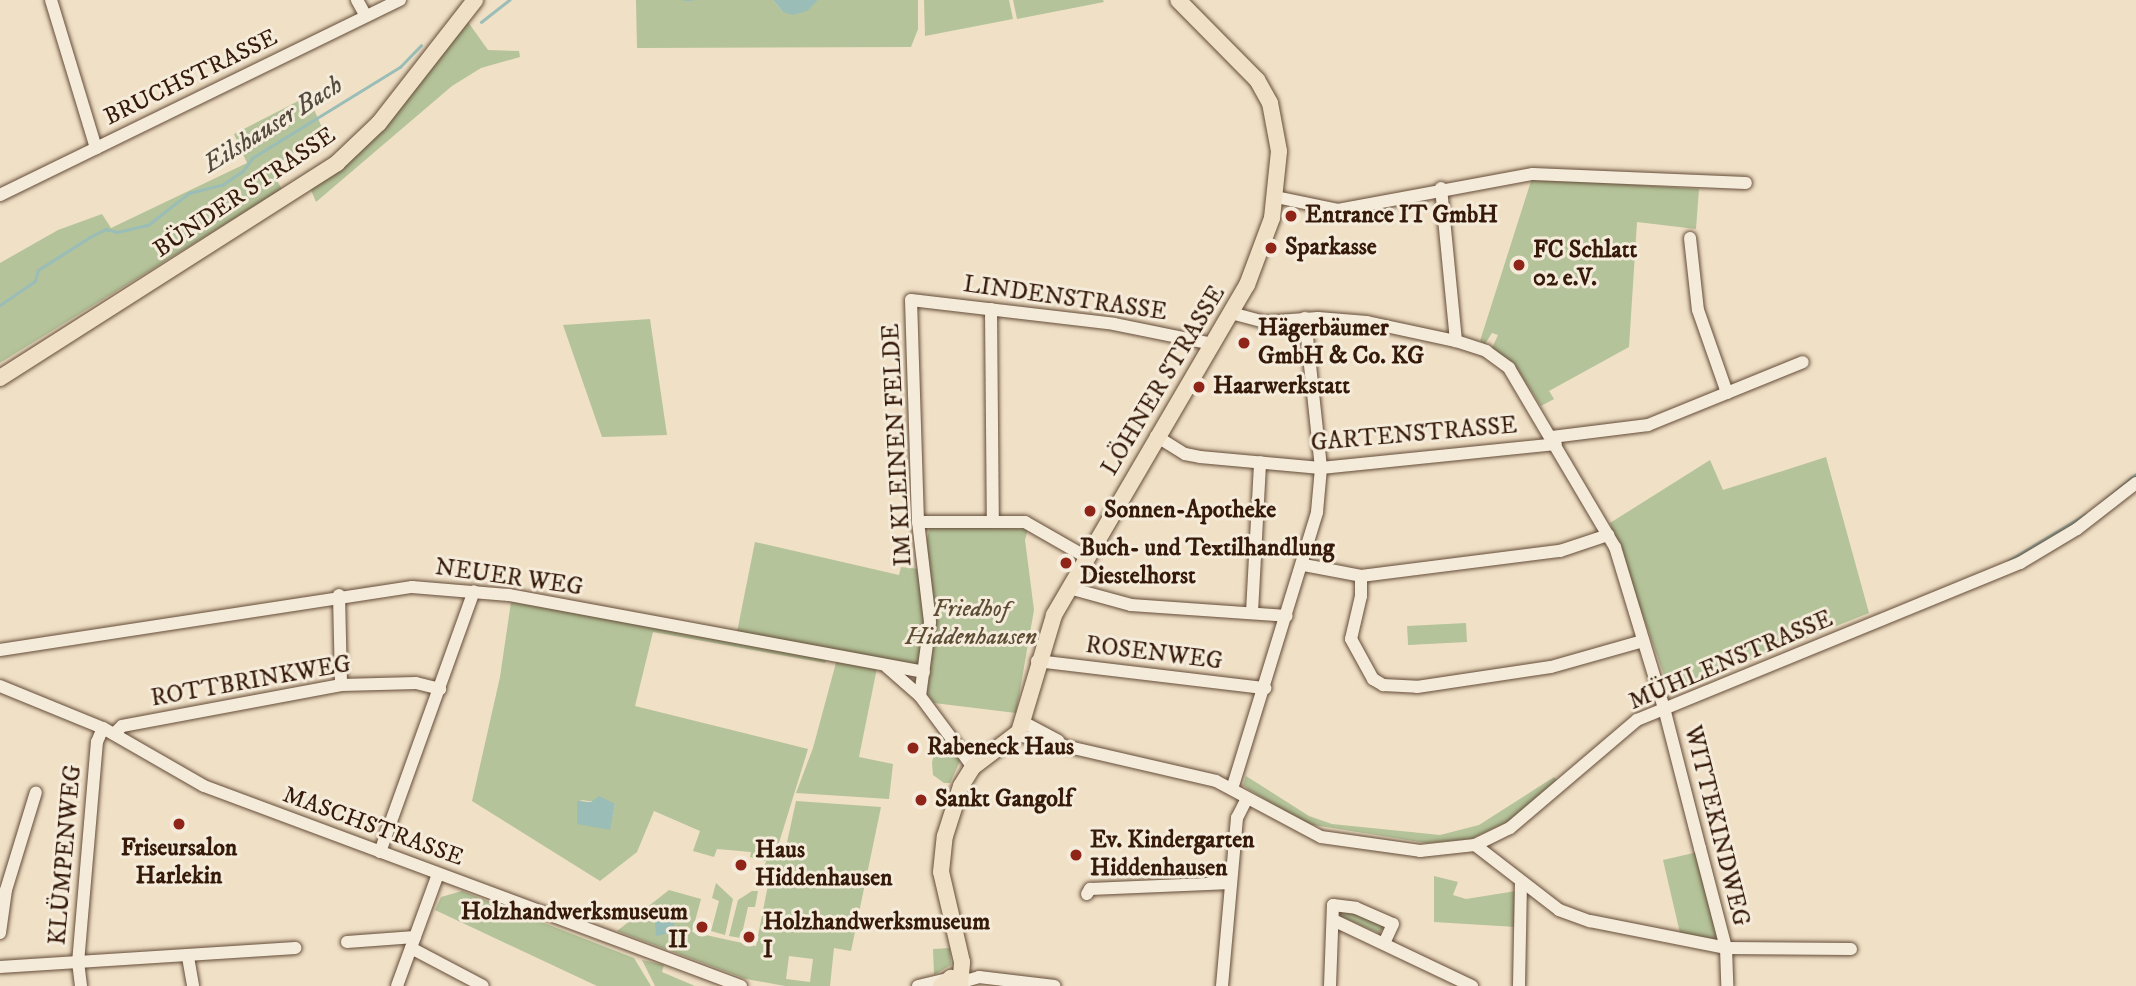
<!DOCTYPE html>
<html>
<head>
<meta charset="utf-8">
<style>
	body { margin:0 }
	#map { position:relative; width:2136px; height:986px; overflow:hidden; background:#f0e0c6; font-family:"IM FELL DW Pica",serif }
	div>[style] { position:absolute }
	[style*='--x'] { left:calc(var(--x)*1px); top:calc(var(--y)*1px); width:calc(var(--w)*1px); rotate:calc(var(--a)*1deg) }
	.green>* { inset:0; background:#b4c399; transform-origin:0 0 }
	.water>* { inset:0; background:#9abdb8 }
	.stream>* { height:2.5px; margin:-1.25px; padding:0 1.25px; transform-origin:1.25px; border-radius:1.25px; background:#9abdb8 }
	.roads { filter:drop-shadow(0 0 2px #644c38) drop-shadow(0 0 2px #644c38) }
	.minor>* { height:12px; margin:-6px; padding:0 6px; transform-origin:6px; border-radius:6px; background:#f5ebda }
	.major>* { height:16px; margin:-8px; padding:0 8px; transform-origin:8px; border-radius:8px; background:#f0e0c6 }
	.dots>* { width:19px; height:19px; translate:-50% -50%; box-sizing:border-box; border:4px solid #f5ebda; border-radius:50% }
	span { translate:-50% -50%; white-space:nowrap; text-align:center; line-height:1.15; -webkit-text-stroke:6px #f5ebda; paint-order:stroke }
	.street-label { font-size:24px; color:#361a09 }
	.poi-label { font-size:24px; color:#361a09; font-weight:700 }
	.left { translate:0 -50%; text-align:left }
	.right { translate:-100% -50%; text-align:right }
	.park-label { font-size:24px; color:#5c4d34; font-style:italic }
	.water-label { font-size:26px; color:#544b3e; font-style:italic }
</style>
</head>
<body>
<div id="map">
	<div class="green">
		<div style="clip-path:polygon(636px 0,773px 0,783px 12px,818px 0,918px 0,918px 29px,911px 47px,637px 48px)"></div>
		<div style="clip-path:polygon(924px 0,1009px 0,1013px 19px,925px 36px)"></div>
		<div style="clip-path:polygon(1013px 0,1103px 0,1104px 2px,1017px 19px)"></div>
		<div style="clip-path:polygon(468px 22px,488px 50px,519px 51px,520px 57px,481px 68px,452px 86px,316px 202px,311px 190px,386px 124px)"></div>
		<div style="clip-path:polygon(308px 96px,324px 132px,270px 169px,282px 189px,0 363px,0 263px,58px 230px,102px 214px,111px 228px,247px 163px,234px 134px)"></div>
		<div style="clip-path:polygon(1532px 178px,1699px 189px,1696px 229px,1637px 222px,1629px 347px,1549px 391px,1554px 399px,1541px 406px,1514px 364px,1492px 348px,1498px 335px,1492px 333px,1485px 344px,1480px 341px)"></div>
		<div style="clip-path:polygon(650px 319px,667px 435px,602px 437px,563px 325px)"></div>
		<div style="clip-path:polygon(1826px 457px,1869px 613px,1670px 692px,1610px 523px,1710px 460px,1723px 490px)"></div>
		<div style="clip-path:polygon(930px 526px,1028px 529px,1025px 540px,1034px 610px,1016px 713px,934px 703px,925px 691px,928px 670px,737px 632px,755px 542px,899px 575px,901px 567px,920px 569px)"></div>
		<div style="clip-path:polygon(evenodd,511px 602px,827px 657px,825px 663px,653px 632px,635px 706px,808px 749px,778px 846px,786px 847px,796px 801px,881px 807px,851px 951px,834px 948px,830px 986px,785px 986px,746px 979px,617px 931px,669px 890px,701px 899px,692px 932px,756px 946px,769px 880px,762px 877px,766px 861px,750px 857px,751px 852px,717px 849px,714px 857px,693px 851px,700px 831px,654px 811px,637px 852px,600px 881px,472px 801px,500px 677px,511px 602px,580px 800px,615px 804px,612px 818px,580px 800px,511px 602px,789px 956px,813px 959px,810px 982px,786px 979px,789px 956px)"></div>
		<div style="left:1466px;top:623px;width:19px;height:59px;rotate:87deg"></div>
		<div style="clip-path:polygon(837px 659px,877px 668px,859px 757px,893px 764px,889px 799px,796px 793px,813px 748px)"></div>
		<div style="clip-path:polygon(947px 738px,961px 759px,950px 783px,944px 783px,933px 775px,932px 763px,936px 743px)"></div>
		<div style="clip-path:polygon(1246px 776px,1309px 816px,1332px 824px,1440px 835px,1479px 825px,1554px 777px,1557px 780px,1509px 821px,1471px 839px,1426px 843px,1307px 824px,1248px 789px,1243px 785px)"></div>
		<div style="clip-path:polygon(1698px 852px,1719px 934px,1713px 940px,1680px 933px,1663px 860px)"></div>
		<div style="clip-path:polygon(1434px 876px,1458px 882px,1453px 895px,1466px 899px,1516px 891px,1516px 927px,1434px 922px)"></div>
		<div style="clip-path:polygon(716px 883px,733px 899px,725px 935px,711px 931px,719px 901px,712px 898px)"></div>
		<div style="clip-path:polygon(462px 891px,634px 958px,651px 986px,597px 986px,435px 910px,441px 897px)"></div>
		<div style="clip-path:polygon(752px 891px,758px 891px,755px 907px,748px 907px,741px 938px,729px 936px,738px 900px)"></div>
		<div style="clip-path:polygon(1341px 909px,1386px 925px,1379px 933px,1337px 915px)"></div>
		<div style="clip-path:polygon(950px 948px,951px 965px,934px 975px,933px 949px)"></div>
		<div style="clip-path:polygon(642px 960px,664px 965px,662px 972px,695px 986px,655px 986px)"></div>
	</div>
	<div class="water">
		<div style="clip-path:polygon(773px 0,818px 0,807px 11px,793px 15px,783px 12px)"></div>
		<div style="clip-path:polygon(599px 796px,615px 804px,610px 830px,577px 824px,577px 801px,591px 802px)"></div>
		<div style="clip-path:polygon(669px 909px,674px 912px,674px 932px,656px 936px,655px 922px)"></div>
	</div>
	<div class="stream">
		<div style="--x:684;--y:0;--w:8;--a:0"></div>
		<div style="--x:481;--y:22;--w:36;--a:-38"></div>
		<div style="--x:0;--y:305;--w:42;--a:-34.4"></div>
		<div style="--x:35;--y:281;--w:11;--a:-75"></div>
		<div style="--x:38;--y:270;--w:62;--a:-32.4"></div>
		<div style="--x:90;--y:237;--w:18;--a:-27"></div>
		<div style="--x:106;--y:229;--w:11;--a:15"></div>
		<div style="--x:117;--y:232;--w:32;--a:-13"></div>
		<div style="--x:148;--y:225;--w:52;--a:-38"></div>
		<div style="--x:189;--y:193;--w:34;--a:-14"></div>
		<div style="--x:222;--y:185;--w:25;--a:-34"></div>
		<div style="--x:243;--y:171;--w:16;--a:-55"></div>
		<div style="--x:252;--y:158;--w:174;--a:-31.6"></div>
		<div style="--x:400;--y:67;--w:30;--a:-46"></div>
		<div style="--x:2100;--y:504;--w:47;--a:-39.8"></div>
		<div style="--x:2008;--y:561;--w:91;--a:-31.1"></div>
	</div>
	<div class="roads">
		<div class="minor">
			<div style="--x:51;--y:0;--w:155;--a:73.1"></div>
			<div style="--x:357;--y:0;--w:18;--a:61"></div>
			<div style="--x:1441;--y:188;--w:154;--a:84.4"></div>
			<div style="--x:0;--y:195;--w:445;--a:-26"></div>
			<div style="--x:1276;--y:197;--w:63;--a:11.8"></div>
			<div style="--x:1338;--y:210;--w:198;--a:-10.5"></div>
			<div style="--x:1533;--y:174;--w:213;--a:2.4"></div>
			<div style="--x:1690;--y:238;--w:72;--a:83.7"></div>
			<div style="--x:1698;--y:310;--w:88;--a:70.7"></div>
			<div style="--x:991;--y:309;--w:213;--a:89.5"></div>
			<div style="--x:1231;--y:313;--w:35;--a:15"></div>
			<div style="--x:1265;--y:322;--w:53;--a:-4.3"></div>
			<div style="--x:1318;--y:318;--w:49;--a:4.7"></div>
			<div style="--x:1367;--y:322;--w:91;--a:12.1"></div>
			<div style="--x:1456;--y:341;--w:32;--a:18"></div>
			<div style="--x:1486;--y:351;--w:29;--a:36"></div>
			<div style="--x:1509;--y:368;--w:208;--a:59.4"></div>
			<div style="--x:1615;--y:547;--w:168;--a:73.1"></div>
			<div style="--x:1664;--y:708;--w:145;--a:75.6"></div>
			<div style="--x:1700;--y:848;--w:103;--a:75.4"></div>
			<div style="--x:1726;--y:948;--w:38;--a:88"></div>
			<div style="--x:1156;--y:436;--w:34;--a:32"></div>
			<div style="--x:1185;--y:454;--w:15;--a:11"></div>
			<div style="--x:1200;--y:457;--w:121;--a:5.2"></div>
			<div style="--x:1321;--y:468;--w:236;--a:-5.8"></div>
			<div style="--x:1552;--y:437;--w:97;--a:-7.1"></div>
			<div style="--x:1648;--y:425;--w:167;--a:-22.1"></div>
			<div style="--x:918;--y:522;--w:107;--a:0"></div>
			<div style="--x:1025;--y:522;--w:70;--a:29.8"></div>
			<div style="--x:1304;--y:565;--w:58;--a:10.9"></div>
			<div style="--x:1361;--y:576;--w:201;--a:-7.2"></div>
			<div style="--x:1560;--y:551;--w:51;--a:-18.4"></div>
			<div style="--x:1361;--y:576;--w:20;--a:90"></div>
			<div style="--x:1361;--y:596;--w:44;--a:103.1"></div>
			<div style="--x:1351;--y:639;--w:46;--a:61.2"></div>
			<div style="--x:1373;--y:679;--w:12;--a:31"></div>
			<div style="--x:1383;--y:685;--w:34;--a:3"></div>
			<div style="--x:1417;--y:687;--w:135;--a:-8.5"></div>
			<div style="--x:1551;--y:667;--w:96;--a:-15.8"></div>
			<div style="--x:1069;--y:588;--w:64;--a:15.3"></div>
			<div style="--x:1131;--y:605;--w:156;--a:4"></div>
			<div style="--x:339;--y:595;--w:90;--a:88.7"></div>
			<div style="--x:1252;--y:612;--w:150;--a:-86.9"></div>
			<div style="--x:0;--y:650;--w:417;--a:-8.7"></div>
			<div style="--x:412;--y:587;--w:97;--a:4.7"></div>
			<div style="--x:509;--y:595;--w:422;--a:10.5"></div>
			<div style="--x:1037;--y:661;--w:230;--a:6.8"></div>
			<div style="--x:887;--y:667;--w:44;--a:41.3"></div>
			<div style="--x:920;--y:696;--w:89;--a:53.3"></div>
			<div style="--x:0;--y:686;--w:111;--a:22.2"></div>
			<div style="--x:103;--y:728;--w:116;--a:29.9"></div>
			<div style="--x:204;--y:786;--w:573;--a:20.43"></div>
			<div style="--x:920;--y:696;--w:75;--a:-82.3"></div>
			<div style="--x:930;--y:622;--w:101;--a:-96.8"></div>
			<div style="--x:918;--y:522;--w:222;--a:-91.8"></div>
			<div style="--x:911;--y:300;--w:204;--a:6.7"></div>
			<div style="--x:1114;--y:324;--w:100;--a:11.5"></div>
			<div style="--x:1023;--y:722;--w:40;--a:28"></div>
			<div style="--x:114;--y:734;--w:11;--a:-45"></div>
			<div style="--x:122;--y:726;--w:223;--a:-10.6"></div>
			<div style="--x:341;--y:685;--w:75;--a:-1.5"></div>
			<div style="--x:416;--y:683;--w:25;--a:14"></div>
			<div style="--x:1017;--y:735;--w:204;--a:13"></div>
			<div style="--x:1216;--y:781;--w:119;--a:28.1"></div>
			<div style="--x:1321;--y:837;--w:100;--a:8"></div>
			<div style="--x:1420;--y:851;--w:55;--a:-6.2"></div>
			<div style="--x:1475;--y:845;--w:39;--a:-26"></div>
			<div style="--x:1510;--y:828;--w:167;--a:-40.4"></div>
			<div style="--x:1637;--y:720;--w:414;--a:-22.3"></div>
			<div style="--x:2020;--y:563;--w:66;--a:-30.8"></div>
			<div style="--x:2077;--y:529;--w:75;--a:-37.9"></div>
			<div style="--x:1232;--y:789;--w:290;--a:-72.9"></div>
			<div style="--x:1317;--y:512;--w:44;--a:-84.8"></div>
			<div style="--x:1321;--y:468;--w:151;--a:-96.1"></div>
			<div style="--x:1475;--y:845;--w:106;--a:37.7"></div>
			<div style="--x:1559;--y:910;--w:33;--a:20"></div>
			<div style="--x:1590;--y:921;--w:139;--a:11.2"></div>
			<div style="--x:1726;--y:948;--w:125;--a:0.5"></div>
			<div style="--x:380;--y:852;--w:277;--a:-70.2"></div>
			<div style="--x:1087;--y:894;--w:6;--a:-59"></div>
			<div style="--x:1090;--y:889;--w:141;--a:-2.4"></div>
			<div style="--x:1333;--y:920;--w:154;--a:25.4"></div>
			<div style="--x:0;--y:933;--w:43;--a:-82.1"></div>
			<div style="--x:6;--y:890;--w:102;--a:-73"></div>
			<div style="--x:347;--y:942;--w:68;--a:-4.2"></div>
			<div style="--x:411;--y:948;--w:81;--a:27.8"></div>
			<div style="--x:188;--y:957;--w:29;--a:80"></div>
			<div style="--x:0;--y:967;--w:296;--a:-3.7"></div>
			<div style="--x:962;--y:982;--w:18;--a:-16"></div>
			<div style="--x:979;--y:977;--w:76;--a:6.8"></div>
			<div style="--x:81;--y:986;--w:23;--a:-97"></div>
			<div style="--x:78;--y:963;--w:222;--a:-85.1"></div>
			<div style="--x:97;--y:742;--w:15;--a:-67"></div>
			<div style="--x:397;--y:986;--w:119;--a:-69.9"></div>
			<div style="--x:918;--y:986;--w:27;--a:-13"></div>
			<div style="--x:1222;--y:986;--w:169;--a:-84.9"></div>
			<div style="--x:1237;--y:818;--w:22;--a:-63"></div>
			<div style="--x:1330;--y:986;--w:81;--a:-87.9"></div>
			<div style="--x:1333;--y:905;--w:23;--a:7"></div>
			<div style="--x:1356;--y:908;--w:40;--a:23.4"></div>
			<div style="--x:1393;--y:924;--w:19;--a:115"></div>
			<div style="--x:1519;--y:986;--w:103;--a:-88.9"></div>
		</div>
		<div class="major">
			<div style="--x:0;--y:378;--w:400;--a:-32.5"></div>
			<div style="--x:337;--y:163;--w:58;--a:-43.6"></div>
			<div style="--x:379;--y:123;--w:156;--a:-52"></div>
			<div style="--x:941;--y:986;--w:13;--a:-39"></div>
			<div style="--x:951;--y:978;--w:12;--a:42"></div>
			<div style="--x:960;--y:986;--w:24;--a:-85"></div>
			<div style="--x:962;--y:962;--w:92;--a:-103.1"></div>
			<div style="--x:941;--y:872;--w:36;--a:-84"></div>
			<div style="--x:945;--y:836;--w:52;--a:-72.3"></div>
			<div style="--x:961;--y:786;--w:22;--a:-58"></div>
			<div style="--x:973;--y:767;--w:58;--a:-37.3"></div>
			<div style="--x:1019;--y:732;--w:122;--a:-73.3"></div>
			<div style="--x:1054;--y:615;--w:382;--a:-59.7"></div>
			<div style="--x:1247;--y:285;--w:72;--a:-69.5"></div>
			<div style="--x:1272;--y:218;--w:67;--a:-84"></div>
			<div style="--x:1279;--y:151;--w:49;--a:-100.6"></div>
			<div style="--x:1270;--y:103;--w:26;--a:-119"></div>
			<div style="--x:1257;--y:80;--w:112;--a:-134.6"></div>
		</div>
	</div>
	<div class="dots">
		<div style="left:1291px;top:216px;background:#8f2418"></div>
		<div style="left:1271px;top:248px;background:#8f2418"></div>
		<div style="left:1519px;top:265px;background:#8f2418"></div>
		<div style="left:1244px;top:343px;background:#8f2418"></div>
		<div style="left:1199px;top:387px;background:#8f2418"></div>
		<div style="left:1090px;top:511px;background:#8f2418"></div>
		<div style="left:1066px;top:563px;background:#8f2418"></div>
		<div style="left:913px;top:748px;background:#8f2418"></div>
		<div style="left:921px;top:800px;background:#8f2418"></div>
		<div style="left:179px;top:824px;background:#8f2418"></div>
		<div style="left:1076px;top:855px;background:#8f2418"></div>
		<div style="left:741px;top:865px;background:#8f2418"></div>
		<div style="left:702px;top:927px;background:#8f2418"></div>
		<div style="left:749px;top:937px;background:#8f2418"></div>
	</div>
	<div class="street-label">
		<span style="left:191px;top:78px;rotate:-26deg">BRUCHSTRASSE</span>
		<span style="left:245px;top:193px;rotate:-34deg">BÜNDER STRASSE</span>
		<span style="left:1065px;top:299px;rotate:8deg">LINDENSTRASSE</span>
		<span style="left:1164px;top:381px;rotate:-59deg">LÖHNER STRASSE</span>
		<span style="left:1414px;top:435px;rotate:-5deg">GARTENSTRASSE</span>
		<span style="left:898px;top:445px;rotate:-93deg">IM KLEINEN FELDE</span>
		<span style="left:509px;top:578px;rotate:8deg">NEUER WEG</span>
		<span style="left:1154px;top:654px;rotate:7deg">ROSENWEG</span>
		<span style="left:1731px;top:661px;rotate:-23deg">MÜHLENSTRASSE</span>
		<span style="left:251px;top:682px;rotate:-10deg">ROTTBRINKWEG</span>
		<span style="left:1716px;top:826px;rotate:76deg">WITTEKINDWEG</span>
		<span style="left:373px;top:827px;rotate:20deg">MASCHSTRASSE</span>
		<span style="left:66px;top:855px;rotate:-85deg">KLÜMPENWEG</span>
	</div>
	<div class="poi-label">
		<span class="left" style="left:1305px;top:216px">Entrance IT GmbH</span>
		<span class="left" style="left:1285px;top:248px">Sparkasse</span>
		<span class="left" style="left:1533px;top:265px">FC Schlatt<br>02 e.V.</span>
		<span class="left" style="left:1258px;top:343px">Hägerbäumer<br>GmbH &amp; Co. KG</span>
		<span class="left" style="left:1213px;top:387px">Haarwerkstatt</span>
		<span class="left" style="left:1104px;top:511px">Sonnen-Apotheke</span>
		<span class="left" style="left:1080px;top:563px">Buch- und Textilhandlung<br>Diestelhorst</span>
		<span class="left" style="left:927px;top:748px">Rabeneck Haus</span>
		<span class="left" style="left:935px;top:800px">Sankt Gangolf</span>
		<span class="left" style="left:1090px;top:855px">Ev. Kindergarten<br>Hiddenhausen</span>
		<span style="left:179px;top:863px">Friseursalon<br>Harlekin</span>
		<span class="left" style="left:755px;top:865px">Haus<br>Hiddenhausen</span>
		<span class="right" style="left:688px;top:927px">Holzhandwerksmuseum<br>II</span>
		<span class="left" style="left:763px;top:937px">Holzhandwerksmuseum<br>I</span>
	</div>
	<div class="park-label">
		<span style="left:971px;top:624px">Friedhof<br>Hiddenhausen</span>
	</div>
	<div class="water-label">
		<span style="left:273px;top:125px;rotate:-32deg">Eilshauser Bach</span>
	</div>
</div>
</body>
</html>
